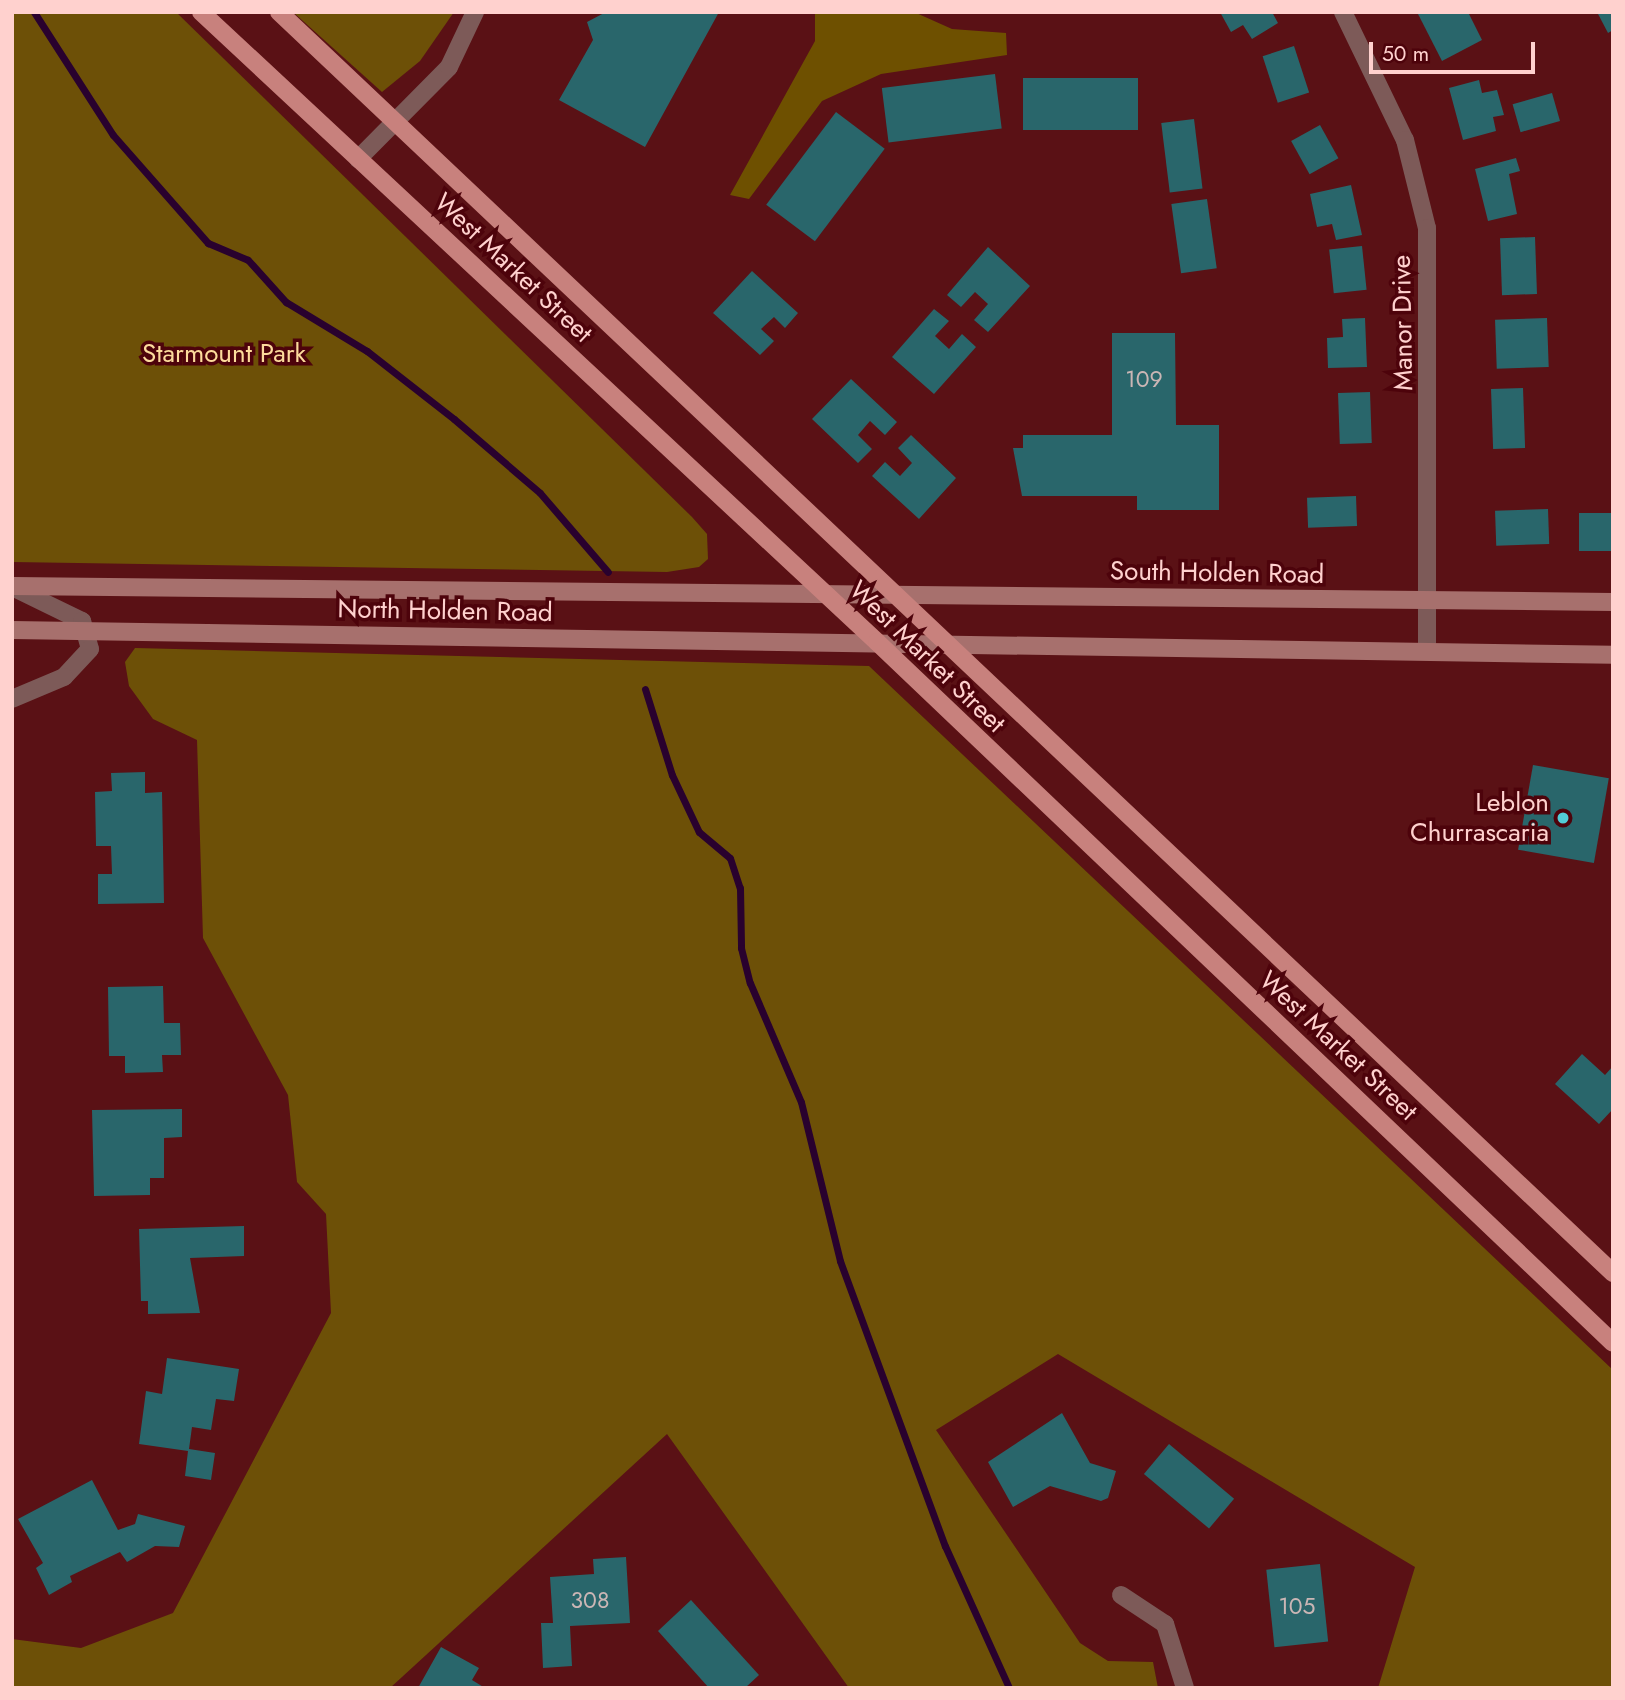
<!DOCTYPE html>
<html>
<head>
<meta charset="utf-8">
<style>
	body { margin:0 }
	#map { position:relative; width:1625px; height:1700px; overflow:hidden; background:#5a1115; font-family:Jost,sans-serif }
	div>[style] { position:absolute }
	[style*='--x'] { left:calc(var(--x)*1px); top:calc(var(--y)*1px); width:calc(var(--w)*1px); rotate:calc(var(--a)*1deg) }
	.green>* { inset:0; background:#6d5007 }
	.forest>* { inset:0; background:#6e5000 }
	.stream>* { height:7px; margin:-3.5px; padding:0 3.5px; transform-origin:3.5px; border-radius:3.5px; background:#29012e }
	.building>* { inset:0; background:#29666b; transform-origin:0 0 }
	.street>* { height:18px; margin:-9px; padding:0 9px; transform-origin:9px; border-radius:9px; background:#7d5a58 }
	.secondary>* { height:18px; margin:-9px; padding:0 9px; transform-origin:9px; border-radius:9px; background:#a7706d }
	.primary>* { height:18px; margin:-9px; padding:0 9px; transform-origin:9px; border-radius:9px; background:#c8817d }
	.dots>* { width:19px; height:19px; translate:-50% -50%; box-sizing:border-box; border:4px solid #4d030b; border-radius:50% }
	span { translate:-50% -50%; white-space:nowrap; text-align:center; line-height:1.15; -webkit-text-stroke:7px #4d030b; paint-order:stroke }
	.number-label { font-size:23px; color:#cab6b5 }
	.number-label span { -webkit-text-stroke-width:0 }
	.street-label { font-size:26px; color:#ffd1ce }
	.park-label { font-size:26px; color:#fcdb9c }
	.poi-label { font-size:26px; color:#ffd1ce }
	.right { translate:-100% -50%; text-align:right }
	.frame { position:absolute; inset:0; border:14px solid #ffd1ce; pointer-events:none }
	.scale { position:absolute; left:1369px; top:42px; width:166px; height:32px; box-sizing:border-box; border:4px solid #ffd1ce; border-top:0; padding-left:9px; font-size:21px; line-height:24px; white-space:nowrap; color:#ffd1ce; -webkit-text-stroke:5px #4d030b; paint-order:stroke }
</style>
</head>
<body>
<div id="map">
	<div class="green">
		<div style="clip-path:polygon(12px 12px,176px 12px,692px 517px,707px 534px,708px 559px,699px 567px,667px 572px,12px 562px)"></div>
		<div style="clip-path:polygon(293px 12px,454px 12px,420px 61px,382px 92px)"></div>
		<div style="clip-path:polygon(135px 648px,869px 666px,1613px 1370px,1613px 1688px,1378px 1688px,1415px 1567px,1058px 1354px,936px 1430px,1080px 1643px,1108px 1661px,1153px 1662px,1158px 1688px,849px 1688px,667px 1434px,390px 1688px,12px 1688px,12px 1639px,81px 1648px,173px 1613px,331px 1313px,326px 1214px,297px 1182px,288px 1095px,203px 938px,197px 740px,153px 719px,129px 686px,125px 662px)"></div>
	</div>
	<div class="forest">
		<div style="clip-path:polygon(815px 12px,914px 12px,952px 29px,1006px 33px,1007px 55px,881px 74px,822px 101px,749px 199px,730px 195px,815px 41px)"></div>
	</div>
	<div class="stream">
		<div style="--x:34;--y:12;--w:146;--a:57.3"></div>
		<div style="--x:113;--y:135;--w:144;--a:48.7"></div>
		<div style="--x:208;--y:243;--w:43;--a:23"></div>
		<div style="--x:248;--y:260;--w:57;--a:47.9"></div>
		<div style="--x:286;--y:302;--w:95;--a:31.2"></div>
		<div style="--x:367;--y:351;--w:110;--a:38"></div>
		<div style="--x:454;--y:419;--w:113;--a:40.7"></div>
		<div style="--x:540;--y:493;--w:104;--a:49.3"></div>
		<div style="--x:645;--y:689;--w:90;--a:72.6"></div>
		<div style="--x:672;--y:775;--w:63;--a:64.7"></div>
		<div style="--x:699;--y:832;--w:40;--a:40"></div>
		<div style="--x:730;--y:858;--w:32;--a:72"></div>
		<div style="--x:740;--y:888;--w:60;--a:89"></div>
		<div style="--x:741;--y:948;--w:36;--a:76"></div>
		<div style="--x:750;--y:983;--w:129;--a:66.8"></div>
		<div style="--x:801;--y:1102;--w:164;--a:76.2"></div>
		<div style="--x:840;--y:1261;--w:304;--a:69.8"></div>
		<div style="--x:945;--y:1546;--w:156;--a:65.7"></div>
	</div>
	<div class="building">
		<div style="clip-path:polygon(606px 12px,719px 12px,645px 147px,559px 100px,593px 40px,587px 22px)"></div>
		<div style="clip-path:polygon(1220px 12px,1272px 12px,1278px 23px,1252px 39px,1243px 25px,1231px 32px)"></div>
		<div style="clip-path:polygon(1417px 12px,1468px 12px,1482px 40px,1442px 61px)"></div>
		<div style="clip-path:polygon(1597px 12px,1613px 12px,1613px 30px,1608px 33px)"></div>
		<div style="left:1294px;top:46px;width:49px;height:33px;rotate:72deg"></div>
		<div style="left:995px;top:74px;width:55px;height:114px;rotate:83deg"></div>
		<div style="left:1138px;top:78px;width:52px;height:115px;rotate:90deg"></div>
		<div style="clip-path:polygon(1479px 80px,1482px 93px,1497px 90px,1504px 115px,1493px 117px,1496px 131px,1463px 140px,1449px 88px)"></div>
		<div style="left:1552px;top:93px;width:29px;height:41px;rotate:74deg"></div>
		<div style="left:836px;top:112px;width:61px;height:116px;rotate:37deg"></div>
		<div style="left:1194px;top:119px;width:70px;height:33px;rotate:83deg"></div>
		<div style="left:1320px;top:125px;width:38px;height:33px;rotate:61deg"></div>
		<div style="clip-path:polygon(1516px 158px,1520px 171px,1509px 174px,1517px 214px,1488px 221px,1475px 169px)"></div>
		<div style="clip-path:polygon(1351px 185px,1362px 235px,1336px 240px,1332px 224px,1317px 227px,1310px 194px)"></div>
		<div style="left:1207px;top:199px;width:70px;height:36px;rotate:82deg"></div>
		<div style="left:1535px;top:237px;width:57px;height:35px;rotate:88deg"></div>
		<div style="left:1362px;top:246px;width:44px;height:33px;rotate:84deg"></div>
		<div style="clip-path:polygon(988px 247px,1030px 286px,988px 332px,974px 320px,988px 304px,975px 292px,961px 307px,947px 295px)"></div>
		<div style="clip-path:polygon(752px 271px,798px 313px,785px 328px,774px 317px,761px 329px,774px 341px,760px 355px,713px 313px)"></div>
		<div style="clip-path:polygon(934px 309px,949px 321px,935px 336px,949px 349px,962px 334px,976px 347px,934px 394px,892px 357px)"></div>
		<div style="clip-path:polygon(1365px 318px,1367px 367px,1328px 368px,1327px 338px,1343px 337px,1342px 319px)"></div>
		<div style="left:1547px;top:318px;width:49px;height:52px;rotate:88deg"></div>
		<div style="clip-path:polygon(1112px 333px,1175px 333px,1176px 425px,1219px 425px,1219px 510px,1137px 510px,1137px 496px,1022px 496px,1013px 448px,1023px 448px,1023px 435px,1112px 435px)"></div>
		<div style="clip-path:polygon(851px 379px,897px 422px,885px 435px,870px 421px,858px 435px,872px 449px,858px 463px,812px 419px)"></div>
		<div style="left:1523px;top:388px;width:60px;height:32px;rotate:88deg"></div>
		<div style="left:1370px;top:392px;width:51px;height:32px;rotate:88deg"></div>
		<div style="clip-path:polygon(911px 435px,956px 478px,919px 519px,872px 476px,885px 462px,900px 476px,912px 463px,898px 448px)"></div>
		<div style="left:1356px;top:496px;width:30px;height:49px;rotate:88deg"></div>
		<div style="left:1548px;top:509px;width:35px;height:53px;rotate:88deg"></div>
		<div style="left:1613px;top:513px;width:38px;height:34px;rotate:90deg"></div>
		<div style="left:1533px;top:765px;width:77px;height:86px;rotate:10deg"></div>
		<div style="clip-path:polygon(145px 772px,145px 793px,162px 792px,164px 903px,98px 904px,98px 874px,112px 874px,111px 846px,96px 846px,95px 792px,112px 791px,111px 773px)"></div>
		<div style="clip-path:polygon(163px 986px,164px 1023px,180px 1023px,181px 1055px,162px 1055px,163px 1072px,125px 1073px,125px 1056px,109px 1056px,108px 987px)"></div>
		<div style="clip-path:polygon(1582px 1054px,1605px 1075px,1613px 1066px,1613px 1109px,1599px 1124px,1555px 1084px)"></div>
		<div style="clip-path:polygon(182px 1109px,182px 1137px,164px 1138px,164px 1178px,150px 1178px,150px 1195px,94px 1196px,92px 1110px)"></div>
		<div style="clip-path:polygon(244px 1226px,244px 1256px,190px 1258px,200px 1313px,148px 1314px,148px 1301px,141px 1301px,139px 1229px)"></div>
		<div style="clip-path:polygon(167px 1358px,239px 1369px,234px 1401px,216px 1399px,211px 1430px,192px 1427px,189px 1449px,215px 1453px,211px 1480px,185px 1476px,188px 1451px,139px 1444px,146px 1391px,162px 1394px)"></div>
		<div style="clip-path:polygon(1062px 1413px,1090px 1463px,1116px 1471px,1108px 1498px,1101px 1501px,1050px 1486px,1013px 1507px,988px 1462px)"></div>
		<div style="left:1169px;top:1444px;width:85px;height:39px;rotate:40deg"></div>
		<div style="clip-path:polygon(92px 1480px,118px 1530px,135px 1524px,138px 1514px,185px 1526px,179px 1547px,155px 1546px,127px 1562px,120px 1552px,70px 1576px,72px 1582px,49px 1595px,36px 1568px,43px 1563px,18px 1519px)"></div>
		<div style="clip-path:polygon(626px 1557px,630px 1623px,570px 1626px,572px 1666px,543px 1668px,541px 1623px,553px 1623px,550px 1577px,594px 1574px,593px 1559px)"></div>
		<div style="left:1320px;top:1564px;width:78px;height:54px;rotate:84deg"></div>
		<div style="clip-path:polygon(691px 1600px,759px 1675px,745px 1688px,709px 1688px,658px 1631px)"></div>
		<div style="clip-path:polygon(441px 1647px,479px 1668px,472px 1680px,485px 1688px,418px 1688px)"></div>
	</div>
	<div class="street">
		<div style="--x:1343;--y:12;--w:142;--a:64.2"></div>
		<div style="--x:1405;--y:140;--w:91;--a:76"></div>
		<div style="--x:1427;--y:228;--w:422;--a:90"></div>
		<div style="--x:358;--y:159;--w:129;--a:-45.3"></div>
		<div style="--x:449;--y:67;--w:61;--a:-64.7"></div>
		<div style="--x:12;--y:587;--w:78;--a:25.9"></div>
		<div style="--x:82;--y:621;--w:29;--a:74"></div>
		<div style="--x:90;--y:649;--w:38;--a:133"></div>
		<div style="--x:64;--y:677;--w:56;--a:157.1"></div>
		<div style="--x:1121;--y:1595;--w:53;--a:33.4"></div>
		<div style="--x:1165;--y:1624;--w:67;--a:72.6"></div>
	</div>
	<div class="secondary">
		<div style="--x:12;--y:586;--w:1601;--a:0.57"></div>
		<div style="--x:12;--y:630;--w:1601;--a:0.89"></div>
	</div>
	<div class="primary">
		<div style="--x:201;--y:12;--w:924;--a:42.98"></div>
		<div style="--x:877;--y:642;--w:1016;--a:43.6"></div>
		<div style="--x:279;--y:12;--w:1836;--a:43.39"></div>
	</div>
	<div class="dots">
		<div style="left:1563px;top:818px;background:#52ccd6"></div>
	</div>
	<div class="number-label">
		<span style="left:1144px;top:379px">109</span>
		<span style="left:590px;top:1600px">308</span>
		<span style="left:1297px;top:1606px">105</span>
	</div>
	<div class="street-label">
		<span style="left:513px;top:268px;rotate:43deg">West Market Street</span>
		<span style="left:1403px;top:323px;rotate:-91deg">Manor Drive</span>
		<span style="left:1217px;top:573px;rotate:1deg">South Holden Road</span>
		<span style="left:445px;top:611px;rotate:1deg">North Holden Road</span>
		<span style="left:927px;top:657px;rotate:44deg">West Market Street</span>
		<span style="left:1338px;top:1046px;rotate:43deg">West Market Street</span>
	</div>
	<div class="park-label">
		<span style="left:224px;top:354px">Starmount Park</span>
	</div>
	<div class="poi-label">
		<span class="right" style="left:1549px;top:818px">Leblon<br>Churrascaria</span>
	</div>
	<div class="frame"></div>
	<div class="scale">50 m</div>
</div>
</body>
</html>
